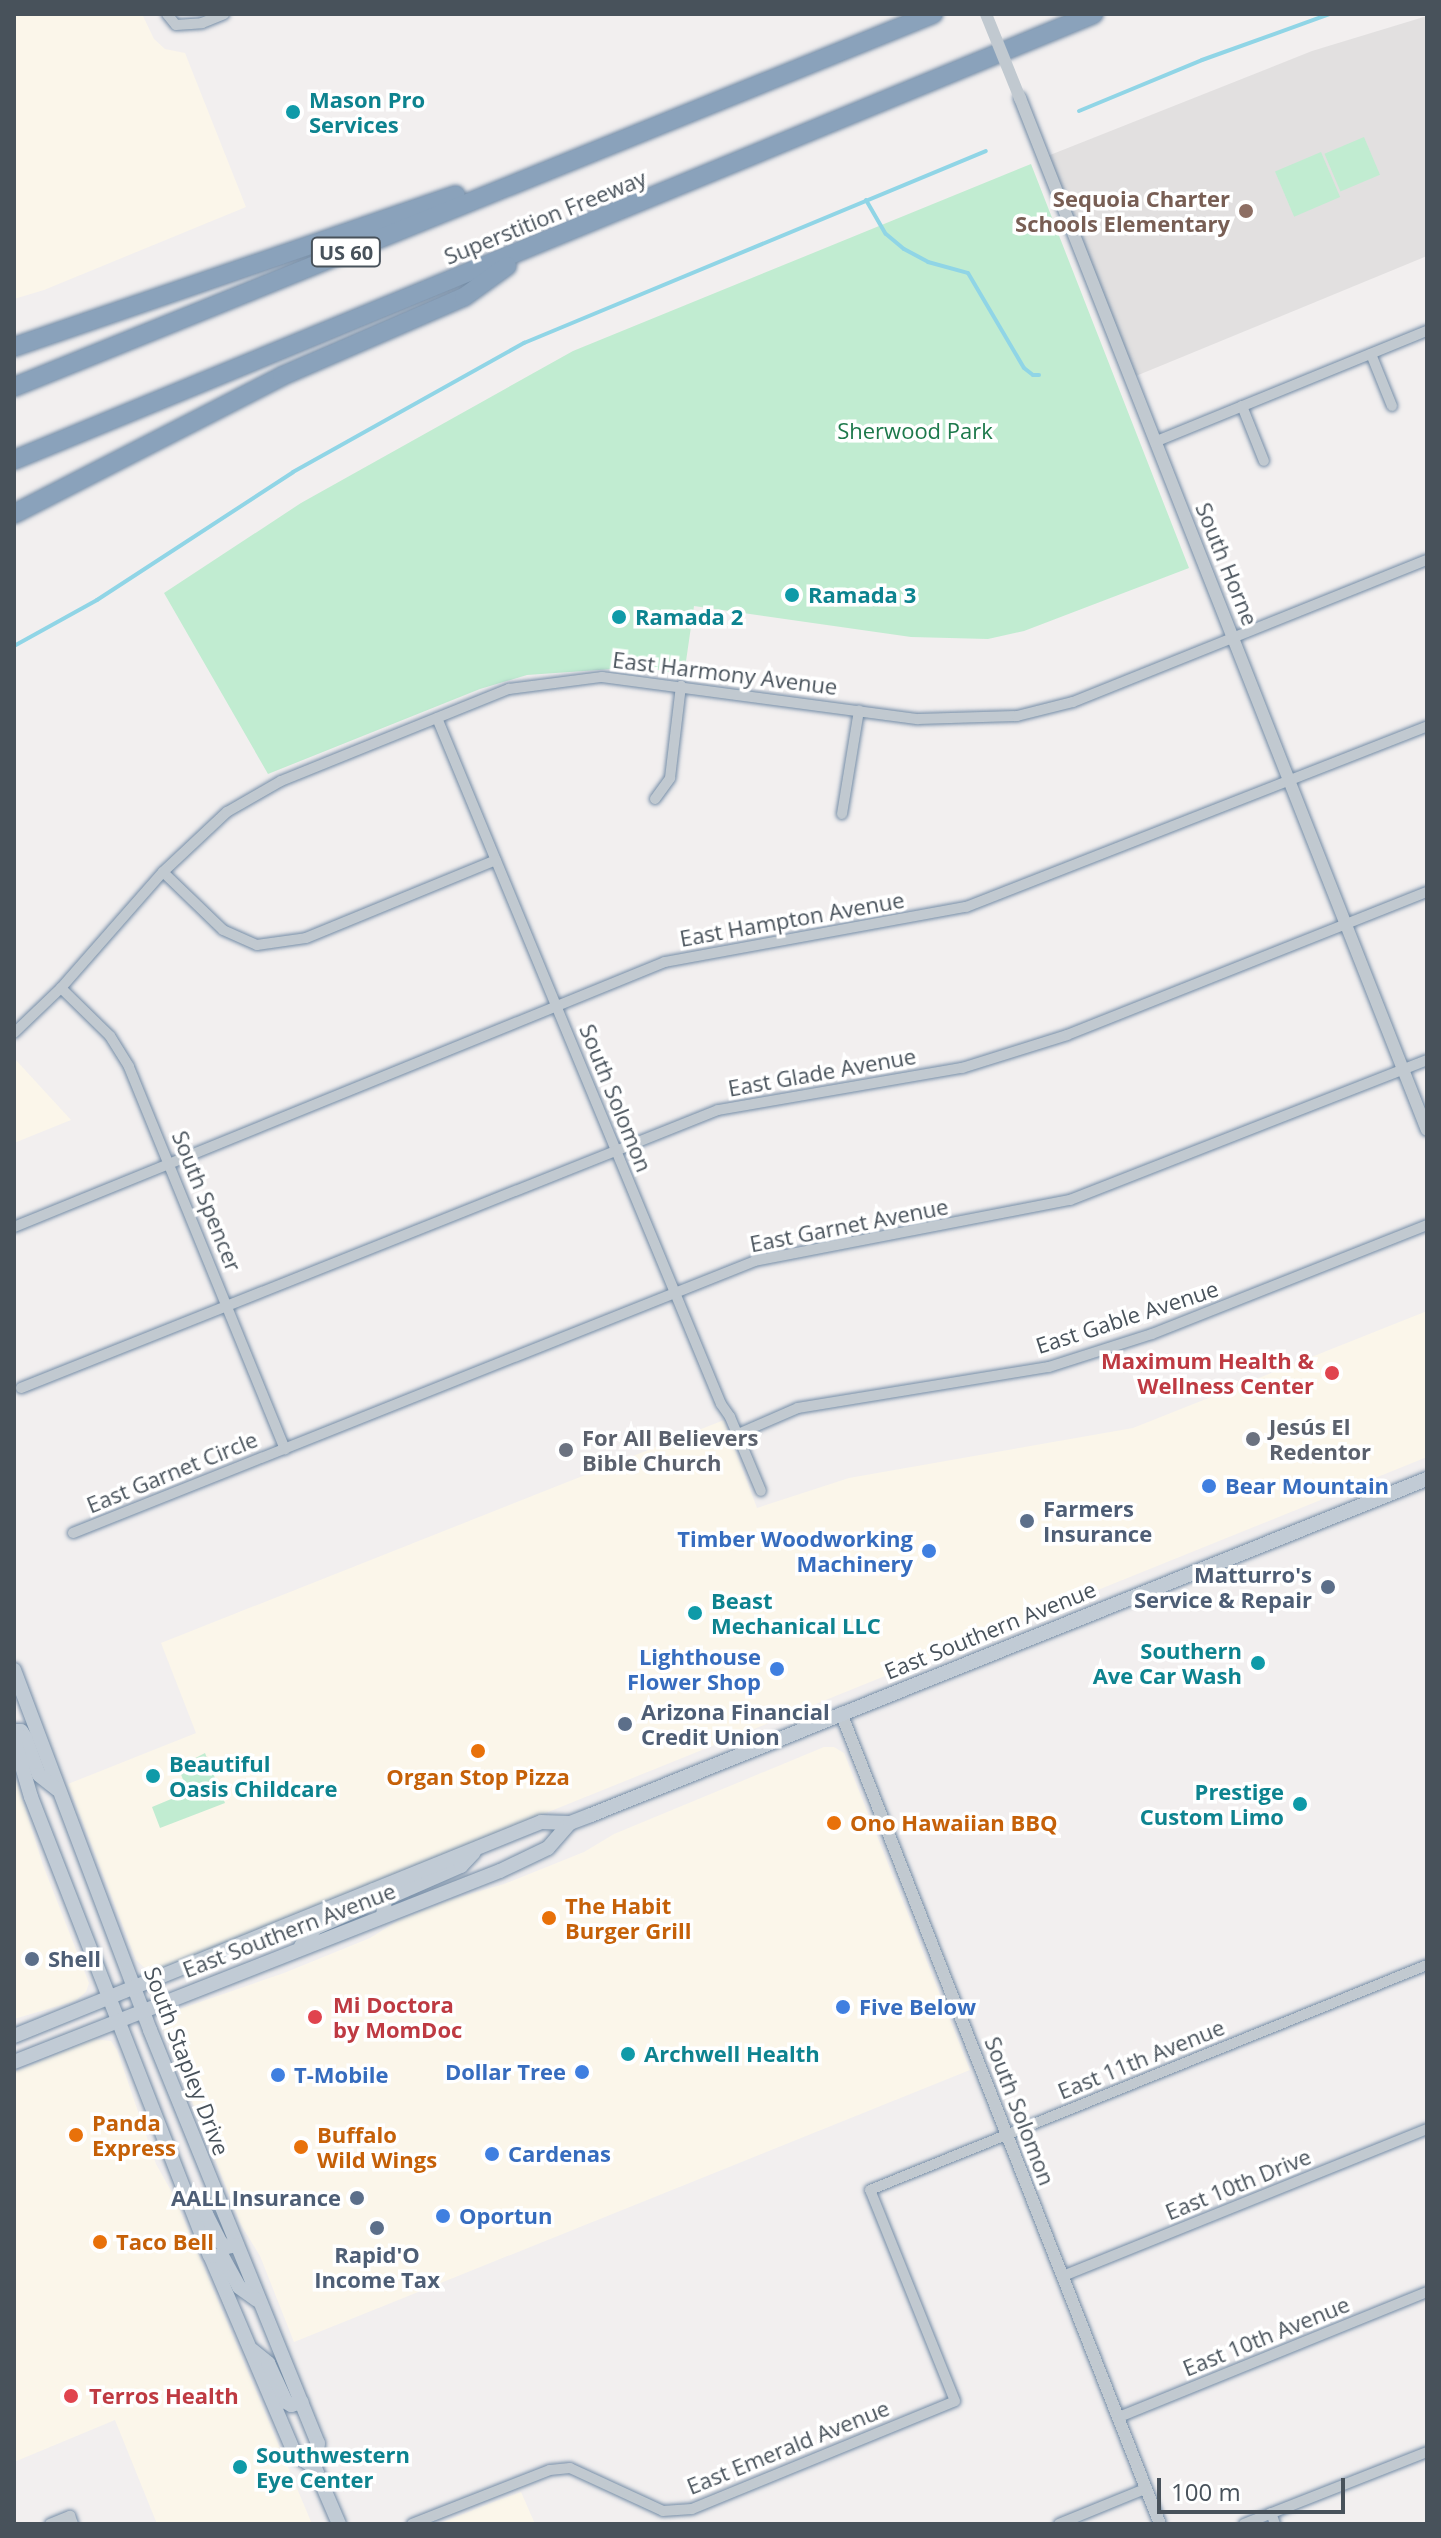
<!DOCTYPE html>
<html>
<head>
<meta charset="utf-8">
<style>
	body { margin:0 }
	#map { position:relative; width:1441px; height:2538px; overflow:hidden; background:#f2efef; font-family:"Open Sans",sans-serif }
	div>[style] { position:absolute }
	[style*='--x'] { left:calc(var(--x)*1px); top:calc(var(--y)*1px); width:calc(var(--w)*1px); rotate:calc(var(--a)*1deg) }
	.commercial>* { inset:0; background:#fbf6ea }
	.education>* { inset:0; background:#e2e0e0 }
	.green>* { inset:0; background:#c1ecd1; transform-origin:0 0 }
	.stream>* { height:4px; margin:-2px; padding:0 2px; transform-origin:2px; border-radius:2px; background:#90d5e6 }
	.roads { filter:drop-shadow(0 0 2px #758da7) drop-shadow(0 0 2px #758da7) }
	.minor>* { height:10px; margin:-5px; padding:0 5px; transform-origin:5px; border-radius:5px; background:#c1c9d0 }
	.tertiary>* { height:12px; margin:-6px; padding:0 6px; transform-origin:6px; border-radius:6px; background:#c1c9d0 }
	.secondary>* { height:14px; margin:-7px; padding:0 7px; transform-origin:7px; border-radius:7px; background:#c1cbd5 }
	.motorway>* { height:18px; margin:-9px; padding:0 9px; transform-origin:9px; border-radius:9px; background:#8aa2bb }
	.tertiary-bridge>* { height:12px; margin:-6px; padding:0 6px; transform-origin:6px; border-radius:6px; background:#c1c9d0 }
	.dots>* { width:22px; height:22px; translate:-50% -50%; box-sizing:border-box; border:4px solid #fff; border-radius:50% }
	span { translate:-50% -50%; white-space:nowrap; text-align:center; line-height:1.15; -webkit-text-stroke:7px #fff; paint-order:stroke }
	.shield-label span { padding:2px 6px; background:#fff; border:2px solid; border-radius:6px; -webkit-text-stroke-width:0 }
	.shield-label { font-size:20px; color:#48525b; font-weight:700 }
	.culture-label { font-size:22px; color:#0d838f; font-weight:700 }
	.left { translate:0 -50%; text-align:left }
	.right { translate:-100% -50%; text-align:right }
	.education-label { font-size:22px; color:#785e54; font-weight:700 }
	.street-label { font-size:22px; color:#48525b }
	.park-label { font-size:22px; color:#1d794b }
	.health-label { font-size:22px; color:#be3a42; font-weight:700 }
	.worship-label { font-size:22px; color:#5b616d; font-weight:700 }
	.shop-label { font-size:22px; color:#366cbe; font-weight:700 }
	.service-label { font-size:22px; color:#4e5e75; font-weight:700 }
	.food-label { font-size:22px; color:#c56008; font-weight:700 }
	.frame { position:absolute; inset:0; border:16px solid #48525b; pointer-events:none }
	.scale { position:absolute; left:1157px; top:2478px; width:188px; height:36px; box-sizing:border-box; border:4px solid #48525b; border-top:0; padding-left:10px; font-size:24px; line-height:28px; white-space:nowrap; color:#48525b; -webkit-text-stroke:6px #fff; paint-order:stroke }
</style>
</head>
<body>
<div id="map">
	<div class="commercial">
		<div style="clip-path:polygon(14px 14px,142px 14px,154px 39px,165px 49px,185px 53px,246px 207px,44px 290px,14px 299px)"></div>
		<div style="clip-path:polygon(14px 1058px,71px 1120px,14px 1143px)"></div>
		<div style="clip-path:polygon(1427px 1311px,1427px 1457px,160px 1969px,147px 1970px,136px 1960px,68px 1784px,196px 1733px,161px 1643px,724px 1420px,757px 1508px,849px 1478px,1133px 1428px)"></div>
		<div style="clip-path:polygon(824px 1747px,834px 1747px,844px 1753px,970px 2070px,294px 2342px,260px 2256px,241px 2225px,164px 2031px,163px 2024px,171px 2012px,284px 1973px,370px 1938px,399px 1920px,449px 1900px,504px 1884px,584px 1852px,614px 1834px)"></div>
		<div style="clip-path:polygon(14px 1772px,43px 1865px,89px 1983px,86px 1992px,75px 2001px,14px 2019px)"></div>
		<div style="clip-path:polygon(92px 2039px,111px 2041px,117px 2050px,156px 2164px,174px 2196px,312px 2524px,157px 2524px,115px 2420px,14px 2462px,14px 2072px)"></div>
		<div style="clip-path:polygon(521px 2492px,535px 2524px,438px 2524px,496px 2501px)"></div>
	</div>
	<div class="education">
		<div style="clip-path:polygon(1427px 16px,1427px 256px,1131px 378px,1045px 157px,1312px 51px)"></div>
	</div>
	<div class="green">
		<div style="left:1364px;top:137px;width:41px;height:43px;rotate:67deg"></div>
		<div style="left:1321px;top:152px;width:49px;height:50px;rotate:67deg"></div>
		<div style="clip-path:polygon(1031px 164px,1189px 568px,1024px 631px,988px 639px,911px 637px,694px 606px,684px 675px,641px 667px,527px 675px,480px 689px,268px 774px,164px 593px,301px 503px,573px 351px)"></div>
		<div style="clip-path:polygon(205px 1753px,225px 1803px,160px 1828px,152px 1807px,188px 1792px,178px 1767px)"></div>
	</div>
	<div class="stream">
		<div style="--x:1079;--y:111;--w:133;--a:-22.5"></div>
		<div style="--x:1202;--y:60;--w:136;--a:-19.8"></div>
		<div style="--x:866;--y:200;--w:39;--a:60"></div>
		<div style="--x:886;--y:234;--w:23;--a:40"></div>
		<div style="--x:904;--y:249;--w:27;--a:28"></div>
		<div style="--x:928;--y:262;--w:41;--a:15.4"></div>
		<div style="--x:968;--y:273;--w:110;--a:59.5"></div>
		<div style="--x:1024;--y:368;--w:11;--a:38"></div>
		<div style="--x:1033;--y:375;--w:6;--a:0"></div>
		<div style="--x:14;--y:646;--w:95;--a:-29"></div>
		<div style="--x:97;--y:600;--w:234;--a:-33.1"></div>
		<div style="--x:293;--y:472;--w:265;--a:-29.2"></div>
		<div style="--x:524;--y:343;--w:500;--a:-22.57"></div>
	</div>
	<div class="roads">
		<div class="minor">
			<div style="--x:167;--y:14;--w:14;--a:51"></div>
			<div style="--x:176;--y:25;--w:26;--a:-4"></div>
			<div style="--x:202;--y:23;--w:24;--a:-22"></div>
			<div style="--x:1371;--y:354;--w:56;--a:68"></div>
			<div style="--x:1242;--y:406;--w:59;--a:68.2"></div>
			<div style="--x:1157;--y:441;--w:292;--a:-22.2"></div>
			<div style="--x:437;--y:718;--w:742;--a:67.51"></div>
			<div style="--x:721;--y:1404;--w:16;--a:55"></div>
			<div style="--x:730;--y:1417;--w:80;--a:67.3"></div>
			<div style="--x:655;--y:799;--w:26;--a:-54"></div>
			<div style="--x:670;--y:778;--w:93;--a:-83.2"></div>
			<div style="--x:842;--y:814;--w:105;--a:-80.7"></div>
			<div style="--x:163;--y:872;--w:83;--a:44"></div>
			<div style="--x:223;--y:930;--w:37;--a:24"></div>
			<div style="--x:257;--y:945;--w:49;--a:-8.1"></div>
			<div style="--x:306;--y:938;--w:205;--a:-22.3"></div>
			<div style="--x:61;--y:988;--w:69;--a:44.4"></div>
			<div style="--x:110;--y:1036;--w:36;--a:58"></div>
			<div style="--x:129;--y:1067;--w:413;--a:67.8"></div>
			<div style="--x:14;--y:1033;--w:65;--a:-43.8"></div>
			<div style="--x:61;--y:988;--w:154;--a:-48.7"></div>
			<div style="--x:163;--y:872;--w:88;--a:-43.2"></div>
			<div style="--x:227;--y:812;--w:62;--a:-29.9"></div>
			<div style="--x:281;--y:781;--w:246;--a:-22"></div>
			<div style="--x:509;--y:689;--w:94;--a:-7.4"></div>
			<div style="--x:602;--y:677;--w:319;--a:7.6"></div>
			<div style="--x:918;--y:719;--w:99;--a:-1.7"></div>
			<div style="--x:1017;--y:716;--w:58;--a:-14"></div>
			<div style="--x:1073;--y:702;--w:381;--a:-21.9"></div>
			<div style="--x:14;--y:1227;--w:703;--a:-22.15"></div>
			<div style="--x:665;--y:962;--w:306;--a:-10.4"></div>
			<div style="--x:966;--y:907;--w:495;--a:-21.4"></div>
			<div style="--x:21;--y:1388;--w:750;--a:-21.74"></div>
			<div style="--x:718;--y:1110;--w:248;--a:-9.8"></div>
			<div style="--x:962;--y:1068;--w:110;--a:-17.4"></div>
			<div style="--x:1067;--y:1035;--w:387;--a:-21.7"></div>
			<div style="--x:738;--y:1434;--w:65;--a:-23.4"></div>
			<div style="--x:798;--y:1408;--w:254;--a:-9.3"></div>
			<div style="--x:1049;--y:1367;--w:108;--a:-17.8"></div>
			<div style="--x:1152;--y:1334;--w:296;--a:-21.6"></div>
			<div style="--x:73;--y:1533;--w:734;--a:-21.74"></div>
			<div style="--x:755;--y:1261;--w:321;--a:-11"></div>
			<div style="--x:1070;--y:1200;--w:383;--a:-21.4"></div>
			<div style="--x:1063;--y:2276;--w:393;--a:-22"></div>
			<div style="--x:1119;--y:2417;--w:332;--a:-22.1"></div>
			<div style="--x:1271;--y:2513;--w:12;--a:70"></div>
			<div style="--x:50;--y:2524;--w:22;--a:-22"></div>
			<div style="--x:70;--y:2516;--w:9;--a:69"></div>
			<div style="--x:412;--y:2524;--w:148;--a:-21.4"></div>
			<div style="--x:550;--y:2470;--w:20;--a:-6"></div>
			<div style="--x:570;--y:2468;--w:102;--a:24.8"></div>
			<div style="--x:663;--y:2511;--w:29;--a:-4"></div>
			<div style="--x:692;--y:2509;--w:284;--a:-22.3"></div>
			<div style="--x:955;--y:2401;--w:227;--a:-111.9"></div>
			<div style="--x:870;--y:2190;--w:601;--a:-22"></div>
			<div style="--x:1059;--y:2524;--w:95;--a:-22.2"></div>
			<div style="--x:1244;--y:2524;--w:197;--a:-21.5"></div>
		</div>
		<div class="tertiary">
			<div style="--x:1020;--y:98;--w:1109;--a:68.48"></div>
			<div style="--x:841;--y:1713;--w:871;--a:68.53"></div>
		</div>
		<div class="secondary">
			<div style="--x:14;--y:1670;--w:385;--a:69.3"></div>
			<div style="--x:150;--y:2030;--w:446;--a:67.9"></div>
			<div style="--x:318;--y:2443;--w:25;--a:97"></div>
			<div style="--x:315;--y:2468;--w:61;--a:66.8"></div>
			<div style="--x:14;--y:1731;--w:7;--a:0"></div>
			<div style="--x:21;--y:1731;--w:7;--a:56"></div>
			<div style="--x:25;--y:1737;--w:40;--a:69.8"></div>
			<div style="--x:39;--y:1775;--w:23;--a:38"></div>
			<div style="--x:14;--y:1739;--w:60;--a:73.7"></div>
			<div style="--x:31;--y:1797;--w:492;--a:68.7"></div>
			<div style="--x:210;--y:2255;--w:216;--a:66.9"></div>
			<div style="--x:295;--y:2454;--w:24;--a:35"></div>
			<div style="--x:383;--y:1916;--w:17;--a:-83"></div>
			<div style="--x:385;--y:1899;--w:83;--a:-23.5"></div>
			<div style="--x:461;--y:1866;--w:19;--a:-47"></div>
			<div style="--x:301;--y:1946;--w:23;--a:-52"></div>
			<div style="--x:315;--y:1928;--w:50;--a:-23.5"></div>
			<div style="--x:361;--y:1908;--w:13;--a:-42"></div>
			<div style="--x:371;--y:1899;--w:9;--a:-77"></div>
			<div style="--x:14;--y:2036;--w:569;--a:-22.1"></div>
			<div style="--x:541;--y:1822;--w:29;--a:2"></div>
			<div style="--x:14;--y:2062;--w:522;--a:-21.46"></div>
			<div style="--x:500;--y:1871;--w:53;--a:-25.6"></div>
			<div style="--x:548;--y:1848;--w:33;--a:-49"></div>
			<div style="--x:570;--y:1823;--w:22;--a:-21"></div>
			<div style="--x:591;--y:1815;--w:901;--a:-21.9"></div>
			<div style="--x:191;--y:2200;--w:21;--a:43"></div>
			<div style="--x:206;--y:2214;--w:31;--a:63"></div>
			<div style="--x:220;--y:2242;--w:8;--a:40"></div>
			<div style="--x:226;--y:2247;--w:11;--a:-10"></div>
			<div style="--x:210;--y:2255;--w:12;--a:5"></div>
			<div style="--x:222;--y:2256;--w:35;--a:61"></div>
			<div style="--x:239;--y:2287;--w:22;--a:36"></div>
			<div style="--x:252;--y:2350;--w:21;--a:39"></div>
			<div style="--x:268;--y:2363;--w:43;--a:65.2"></div>
			<div style="--x:286;--y:2402;--w:6;--a:31"></div>
			<div style="--x:291;--y:2405;--w:11;--a:-15"></div>
		</div>
		<div class="motorway">
			<div style="--x:14;--y:347;--w:467;--a:-19"></div>
			<div style="--x:14;--y:387;--w:992;--a:-22.09"></div>
			<div style="--x:14;--y:460;--w:1168;--a:-22.44"></div>
			<div style="--x:14;--y:514;--w:301;--a:-27.2"></div>
			<div style="--x:282;--y:376;--w:198;--a:-23.5"></div>
			<div style="--x:464;--y:297;--w:53;--a:-35.8"></div>
		</div>
	</div>
	<div class="tertiary-bridge">
		<div style="--x:986;--y:14;--w:91;--a:68"></div>
	</div>
	<div class="dots">
		<div style="left:293px;top:112px;background:#0f9aa8"></div>
		<div style="left:1246px;top:211px;background:#8d6e63"></div>
		<div style="left:792px;top:595px;background:#0f9aa8"></div>
		<div style="left:619px;top:617px;background:#0f9aa8"></div>
		<div style="left:1332px;top:1373px;background:#e0444e"></div>
		<div style="left:1253px;top:1439px;background:#6b7280"></div>
		<div style="left:566px;top:1450px;background:#6b7280"></div>
		<div style="left:1209px;top:1486px;background:#3f7fe0"></div>
		<div style="left:1027px;top:1521px;background:#5c6f8a"></div>
		<div style="left:929px;top:1551px;background:#3f7fe0"></div>
		<div style="left:1328px;top:1587px;background:#5c6f8a"></div>
		<div style="left:695px;top:1613px;background:#0f9aa8"></div>
		<div style="left:1258px;top:1663px;background:#0f9aa8"></div>
		<div style="left:777px;top:1669px;background:#3f7fe0"></div>
		<div style="left:625px;top:1724px;background:#5c6f8a"></div>
		<div style="left:478px;top:1751px;background:#e8710a"></div>
		<div style="left:153px;top:1776px;background:#0f9aa8"></div>
		<div style="left:1300px;top:1804px;background:#0f9aa8"></div>
		<div style="left:834px;top:1823px;background:#e8710a"></div>
		<div style="left:549px;top:1918px;background:#e8710a"></div>
		<div style="left:32px;top:1959px;background:#5c6f8a"></div>
		<div style="left:843px;top:2007px;background:#3f7fe0"></div>
		<div style="left:315px;top:2017px;background:#e0444e"></div>
		<div style="left:628px;top:2054px;background:#0f9aa8"></div>
		<div style="left:582px;top:2072px;background:#3f7fe0"></div>
		<div style="left:278px;top:2075px;background:#3f7fe0"></div>
		<div style="left:76px;top:2135px;background:#e8710a"></div>
		<div style="left:301px;top:2147px;background:#e8710a"></div>
		<div style="left:492px;top:2154px;background:#3f7fe0"></div>
		<div style="left:357px;top:2198px;background:#5c6f8a"></div>
		<div style="left:443px;top:2216px;background:#3f7fe0"></div>
		<div style="left:377px;top:2228px;background:#5c6f8a"></div>
		<div style="left:100px;top:2242px;background:#e8710a"></div>
		<div style="left:71px;top:2396px;background:#e0444e"></div>
		<div style="left:240px;top:2467px;background:#0f9aa8"></div>
	</div>
	<div class="shield-label">
		<span style="left:346px;top:252px">US 60</span>
	</div>
	<div class="culture-label">
		<span class="left" style="left:309px;top:112px">Mason Pro<br>Services</span>
		<span class="left" style="left:808px;top:595px">Ramada 3</span>
		<span class="left" style="left:635px;top:617px">Ramada 2</span>
		<span class="left" style="left:711px;top:1613px">Beast<br>Mechanical LLC</span>
		<span class="right" style="left:1242px;top:1663px">Southern<br>Ave Car Wash</span>
		<span class="left" style="left:169px;top:1776px">Beautiful<br>Oasis Childcare</span>
		<span class="right" style="left:1284px;top:1804px">Prestige<br>Custom Limo</span>
		<span class="left" style="left:644px;top:2054px">Archwell Health</span>
		<span class="left" style="left:256px;top:2467px">Southwestern<br>Eye Center</span>
	</div>
	<div class="education-label">
		<span class="right" style="left:1230px;top:211px">Sequoia Charter<br>Schools Elementary</span>
	</div>
	<div class="street-label">
		<span style="left:545px;top:217px;rotate:-22deg">Superstition Freeway</span>
		<span style="left:1227px;top:564px;rotate:68deg">South Horne</span>
		<span style="left:725px;top:673px;rotate:7deg">East Harmony Avenue</span>
		<span style="left:792px;top:919px;rotate:-10deg">East Hampton Avenue</span>
		<span style="left:822px;top:1072px;rotate:-10deg">East Glade Avenue</span>
		<span style="left:616px;top:1098px;rotate:68deg">South Solomon</span>
		<span style="left:207px;top:1201px;rotate:68deg">South Spencer</span>
		<span style="left:849px;top:1225px;rotate:-11deg">East Garnet Avenue</span>
		<span style="left:1127px;top:1317px;rotate:-18deg">East Gable Avenue</span>
		<span style="left:172px;top:1472px;rotate:-22deg">East Garnet Circle</span>
		<span style="left:990px;top:1630px;rotate:-22deg">East Southern Avenue</span>
		<span style="left:289px;top:1930px;rotate:-21deg">East Southern Avenue</span>
		<span style="left:1141px;top:2059px;rotate:-22deg">East 11th Avenue</span>
		<span style="left:187px;top:2061px;rotate:69deg">South Stapley Drive</span>
		<span style="left:1020px;top:2111px;rotate:69deg">South Solomon</span>
		<span style="left:1238px;top:2184px;rotate:-22deg">East 10th Drive</span>
		<span style="left:1266px;top:2336px;rotate:-22deg">East 10th Avenue</span>
		<span style="left:788px;top:2447px;rotate:-22deg">East Emerald Avenue</span>
	</div>
	<div class="park-label">
		<span style="left:915px;top:431px">Sherwood Park</span>
	</div>
	<div class="health-label">
		<span class="right" style="left:1314px;top:1373px">Maximum Health &amp;<br>Wellness Center</span>
		<span class="left" style="left:333px;top:2017px">Mi Doctora<br>by MomDoc</span>
		<span class="left" style="left:89px;top:2396px">Terros Health</span>
	</div>
	<div class="worship-label">
		<span class="left" style="left:1269px;top:1439px">Jesús El<br>Redentor</span>
		<span class="left" style="left:582px;top:1450px">For All Believers<br>Bible Church</span>
	</div>
	<div class="shop-label">
		<span class="left" style="left:1225px;top:1486px">Bear Mountain</span>
		<span class="right" style="left:913px;top:1551px">Timber Woodworking<br>Machinery</span>
		<span class="right" style="left:761px;top:1669px">Lighthouse<br>Flower Shop</span>
		<span class="left" style="left:859px;top:2007px">Five Below</span>
		<span class="right" style="left:566px;top:2072px">Dollar Tree</span>
		<span class="left" style="left:294px;top:2075px">T-Mobile</span>
		<span class="left" style="left:508px;top:2154px">Cardenas</span>
		<span class="left" style="left:459px;top:2216px">Oportun</span>
	</div>
	<div class="service-label">
		<span class="left" style="left:1043px;top:1521px">Farmers<br>Insurance</span>
		<span class="right" style="left:1312px;top:1587px">Matturro's<br>Service &amp; Repair</span>
		<span class="left" style="left:641px;top:1724px">Arizona Financial<br>Credit Union</span>
		<span class="left" style="left:48px;top:1959px">Shell</span>
		<span class="right" style="left:341px;top:2198px">AALL Insurance</span>
		<span style="left:377px;top:2267px">Rapid'O<br>Income Tax</span>
	</div>
	<div class="food-label">
		<span style="left:478px;top:1777px">Organ Stop Pizza</span>
		<span class="left" style="left:850px;top:1823px">Ono Hawaiian BBQ</span>
		<span class="left" style="left:565px;top:1918px">The Habit<br>Burger Grill</span>
		<span class="left" style="left:92px;top:2135px">Panda<br>Express</span>
		<span class="left" style="left:317px;top:2147px">Buffalo<br>Wild Wings</span>
		<span class="left" style="left:116px;top:2242px">Taco Bell</span>
	</div>
	<div class="frame"></div>
	<div class="scale">100 m</div>
</div>
</body>
</html>
